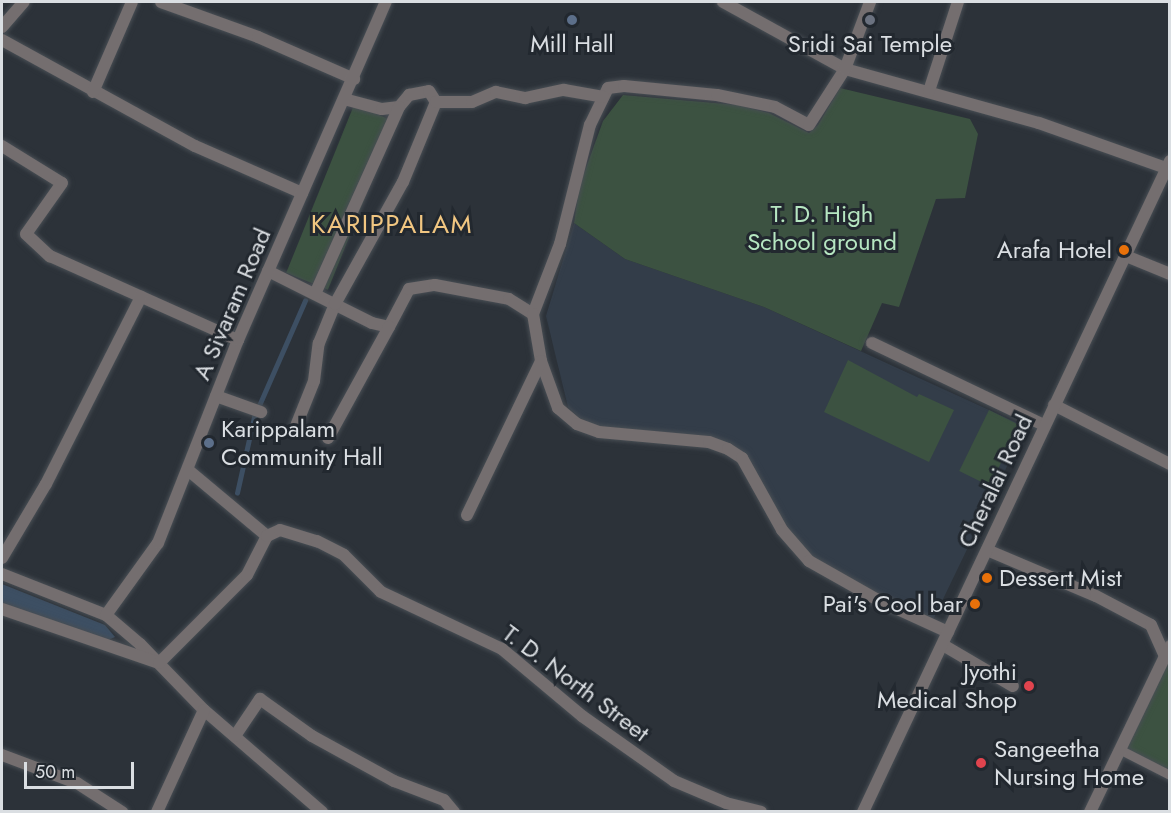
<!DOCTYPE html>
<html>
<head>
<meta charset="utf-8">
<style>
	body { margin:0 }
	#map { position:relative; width:1171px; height:813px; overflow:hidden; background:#2c3239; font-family:Jost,sans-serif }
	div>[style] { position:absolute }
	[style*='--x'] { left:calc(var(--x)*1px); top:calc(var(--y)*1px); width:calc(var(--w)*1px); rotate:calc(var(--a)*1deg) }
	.built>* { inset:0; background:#333d49 }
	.green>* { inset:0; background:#3c5241; transform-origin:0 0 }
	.water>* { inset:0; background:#3d4f63 }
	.stream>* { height:4.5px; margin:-2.25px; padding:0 2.25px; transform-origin:2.25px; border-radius:2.25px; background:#3d4f63 }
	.roads { filter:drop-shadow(0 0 2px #484e54) drop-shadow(0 0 2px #484e54) }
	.pedestrian>* { height:9px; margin:-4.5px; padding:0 4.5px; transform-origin:4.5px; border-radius:4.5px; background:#746e6f }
	.minor>* { height:12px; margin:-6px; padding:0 6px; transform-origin:6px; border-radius:6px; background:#746e6f }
	.tertiary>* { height:12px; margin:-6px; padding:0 6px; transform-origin:6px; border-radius:6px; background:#746e6f }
	.dots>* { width:16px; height:16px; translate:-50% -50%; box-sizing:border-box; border:3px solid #22282f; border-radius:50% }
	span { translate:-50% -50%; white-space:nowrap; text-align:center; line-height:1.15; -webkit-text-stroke:6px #22282f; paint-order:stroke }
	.poi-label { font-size:24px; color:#dadee2 }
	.right { translate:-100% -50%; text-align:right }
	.left { translate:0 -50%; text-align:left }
	.park-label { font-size:24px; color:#b6e6c1 }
	.street-label { font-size:24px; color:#dadee2 }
	.neighbourhood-label { font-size:26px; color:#f1c681; letter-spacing:1.5px }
	.frame { position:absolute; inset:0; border:3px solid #dadee2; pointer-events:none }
	.scale { position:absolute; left:24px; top:762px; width:110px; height:27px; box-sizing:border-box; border:3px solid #dadee2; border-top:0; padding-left:8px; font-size:18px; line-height:21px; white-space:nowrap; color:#dadee2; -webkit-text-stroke:4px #22282f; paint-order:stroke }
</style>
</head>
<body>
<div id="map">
	<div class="built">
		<div style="clip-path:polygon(574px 223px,625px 259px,764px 307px,1026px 427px,932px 622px,809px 559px,736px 451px,602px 428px,580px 418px,568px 407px,546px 316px)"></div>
	</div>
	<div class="green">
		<div style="clip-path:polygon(840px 88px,970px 119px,978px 134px,965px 198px,936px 199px,899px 307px,882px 303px,861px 351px,764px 307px,625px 259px,574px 223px,579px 187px,603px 121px,623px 95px,738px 105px,769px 113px,809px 133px,818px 125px)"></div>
		<div style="left:354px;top:105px;width:45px;height:181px;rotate:22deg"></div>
		<div style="clip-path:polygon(848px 360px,917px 397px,919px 394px,954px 410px,929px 462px,824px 412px)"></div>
		<div style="left:989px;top:410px;width:34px;height:68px;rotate:26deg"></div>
		<div style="clip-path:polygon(1169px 659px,1169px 771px,1125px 749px)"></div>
	</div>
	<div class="water">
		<div style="clip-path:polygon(2px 584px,105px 625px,115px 637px,103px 642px,2px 605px)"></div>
	</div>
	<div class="stream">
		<div style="--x:237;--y:493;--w:78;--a:-77.4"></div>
		<div style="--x:254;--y:417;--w:127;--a:-66.3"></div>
	</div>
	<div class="roads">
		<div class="pedestrian">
			<div style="--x:1119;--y:749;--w:57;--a:27"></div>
		</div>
		<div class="minor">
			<div style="--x:161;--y:2;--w:103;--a:19.8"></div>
			<div style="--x:258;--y:37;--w:105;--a:23.6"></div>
			<div style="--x:723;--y:2;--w:139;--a:28.8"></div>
			<div style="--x:845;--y:69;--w:201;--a:15.6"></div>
			<div style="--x:1039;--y:123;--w:135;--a:19.5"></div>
			<div style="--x:2;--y:27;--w:33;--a:-49"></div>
			<div style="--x:2;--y:40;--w:220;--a:28.8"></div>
			<div style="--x:195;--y:146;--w:117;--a:23.7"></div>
			<div style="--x:929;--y:91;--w:94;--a:-72"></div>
			<div style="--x:93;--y:92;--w:98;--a:-66.6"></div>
			<div style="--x:344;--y:99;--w:39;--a:15"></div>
			<div style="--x:382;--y:109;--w:17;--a:-7"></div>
			<div style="--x:399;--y:107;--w:16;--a:-50"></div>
			<div style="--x:409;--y:95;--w:20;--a:-11"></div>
			<div style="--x:429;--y:91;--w:13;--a:58"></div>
			<div style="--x:2;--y:146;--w:70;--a:31.7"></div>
			<div style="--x:62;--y:183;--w:62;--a:125.2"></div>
			<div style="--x:26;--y:234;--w:33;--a:43"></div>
			<div style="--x:50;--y:256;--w:206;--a:24.1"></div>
			<div style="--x:268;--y:271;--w:116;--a:26.6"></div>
			<div style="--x:372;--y:323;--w:17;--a:13"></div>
			<div style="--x:389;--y:327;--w:43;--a:-62.2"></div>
			<div style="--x:409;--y:289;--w:26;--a:-9"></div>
			<div style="--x:435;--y:285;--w:75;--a:10.7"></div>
			<div style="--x:509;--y:299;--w:28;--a:32"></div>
			<div style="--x:315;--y:294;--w:205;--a:-65.8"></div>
			<div style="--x:533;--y:314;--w:75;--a:-68.9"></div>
			<div style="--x:560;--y:244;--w:123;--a:-75.9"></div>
			<div style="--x:590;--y:125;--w:41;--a:-64.1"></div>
			<div style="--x:608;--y:88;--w:16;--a:-7"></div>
			<div style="--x:624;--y:86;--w:93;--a:5.5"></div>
			<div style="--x:717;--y:95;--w:59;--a:11.7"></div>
			<div style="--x:775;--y:107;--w:38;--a:28"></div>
			<div style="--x:809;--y:125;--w:67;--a:-57.3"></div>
			<div style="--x:845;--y:69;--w:72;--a:-69.5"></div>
			<div style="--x:533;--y:314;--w:48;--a:80.3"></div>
			<div style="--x:541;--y:361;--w:50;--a:70.1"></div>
			<div style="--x:558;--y:408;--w:25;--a:40"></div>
			<div style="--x:577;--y:424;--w:23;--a:20"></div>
			<div style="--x:599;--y:432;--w:110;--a:5.2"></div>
			<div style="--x:709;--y:442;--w:20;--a:20"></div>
			<div style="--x:728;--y:449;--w:17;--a:33"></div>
			<div style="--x:742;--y:458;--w:82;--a:60.9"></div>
			<div style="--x:782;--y:530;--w:41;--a:48.9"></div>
			<div style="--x:809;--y:561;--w:79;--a:29.5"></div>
			<div style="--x:878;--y:600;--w:77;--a:24.6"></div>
			<div style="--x:872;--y:343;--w:191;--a:25.5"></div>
			<div style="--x:216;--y:396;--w:48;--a:19.6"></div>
			<div style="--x:1054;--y:405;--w:130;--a:27"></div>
			<div style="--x:296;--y:426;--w:48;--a:-68.2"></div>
			<div style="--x:314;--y:381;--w:38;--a:-83"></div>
			<div style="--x:319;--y:343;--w:42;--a:-67.7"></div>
			<div style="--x:335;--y:304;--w:140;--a:-60.9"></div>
			<div style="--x:403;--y:182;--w:87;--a:-67.6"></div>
			<div style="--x:436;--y:102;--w:36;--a:0"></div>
			<div style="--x:472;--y:102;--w:26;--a:-23"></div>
			<div style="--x:496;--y:92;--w:30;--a:12"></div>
			<div style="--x:525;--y:98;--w:40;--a:-12"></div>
			<div style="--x:564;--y:90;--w:40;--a:10"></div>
			<div style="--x:328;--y:438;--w:127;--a:-61.2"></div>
			<div style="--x:188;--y:470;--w:103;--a:39.9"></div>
			<div style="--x:467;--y:515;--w:171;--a:-64.3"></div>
			<div style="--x:987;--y:550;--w:118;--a:22.9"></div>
			<div style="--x:1096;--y:596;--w:62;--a:27.8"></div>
			<div style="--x:1151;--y:625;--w:34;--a:66"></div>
			<div style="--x:2;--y:558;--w:86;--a:-59.3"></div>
			<div style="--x:46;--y:484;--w:210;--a:-63.1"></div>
			<div style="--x:2;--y:574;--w:112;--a:21.5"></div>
			<div style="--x:106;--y:615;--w:45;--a:40.5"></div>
			<div style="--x:140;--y:644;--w:92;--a:45.9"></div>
			<div style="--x:204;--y:710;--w:156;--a:40.8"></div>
			<div style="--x:2;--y:609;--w:166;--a:19"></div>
			<div style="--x:159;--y:663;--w:124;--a:-45"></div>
			<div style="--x:247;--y:575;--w:44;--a:-62.9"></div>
			<div style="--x:267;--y:536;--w:14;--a:-25"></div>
			<div style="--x:280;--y:530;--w:39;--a:17"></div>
			<div style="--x:317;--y:541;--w:30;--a:27"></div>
			<div style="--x:344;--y:555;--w:52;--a:45"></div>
			<div style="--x:381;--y:592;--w:134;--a:25.2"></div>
			<div style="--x:502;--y:649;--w:104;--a:39.9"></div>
			<div style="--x:582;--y:716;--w:113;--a:35.2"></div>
			<div style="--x:674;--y:781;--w:56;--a:22.9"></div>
			<div style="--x:726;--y:803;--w:36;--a:14"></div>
			<div style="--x:106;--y:615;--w:89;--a:-54.2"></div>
			<div style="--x:158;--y:543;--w:218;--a:-68.5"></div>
			<div style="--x:238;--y:340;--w:369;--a:-66.4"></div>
			<div style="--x:943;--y:645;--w:81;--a:30.4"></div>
			<div style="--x:235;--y:736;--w:45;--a:-56"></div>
			<div style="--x:260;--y:699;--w:64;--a:35.4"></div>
			<div style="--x:312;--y:736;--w:94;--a:28.8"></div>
			<div style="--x:394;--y:781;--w:53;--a:20.8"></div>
			<div style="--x:444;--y:800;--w:16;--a:50"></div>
			<div style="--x:2;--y:755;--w:80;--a:20.5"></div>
			<div style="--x:77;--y:783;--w:54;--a:32.8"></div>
			<div style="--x:157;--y:812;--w:112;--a:-65.3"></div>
			<div style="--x:1090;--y:812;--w:184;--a:-64.3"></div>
		</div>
		<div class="tertiary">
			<div style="--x:1126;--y:256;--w:48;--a:22.2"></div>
			<div style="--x:863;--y:812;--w:720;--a:-64.75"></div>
		</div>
	</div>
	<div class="dots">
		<div style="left:572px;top:20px;background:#5c6f8a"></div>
		<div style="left:870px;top:20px;background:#6b7280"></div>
		<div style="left:1124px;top:250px;background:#e8710a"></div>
		<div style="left:209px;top:443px;background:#5c6f8a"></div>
		<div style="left:987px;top:578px;background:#e8710a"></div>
		<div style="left:975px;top:604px;background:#e8710a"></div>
		<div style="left:1029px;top:686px;background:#e0444e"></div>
		<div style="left:981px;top:763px;background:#e0444e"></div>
	</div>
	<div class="poi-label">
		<span style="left:572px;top:44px">Mill Hall</span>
		<span style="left:870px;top:44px">Sridi Sai Temple</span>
		<span class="right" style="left:1112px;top:250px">Arafa Hotel</span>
		<span class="left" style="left:221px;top:443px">Karippalam<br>Community Hall</span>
		<span class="left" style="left:999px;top:578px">Dessert Mist</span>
		<span class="right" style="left:963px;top:604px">Pai's Cool bar</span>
		<span class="right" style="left:1017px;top:686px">Jyothi<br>Medical Shop</span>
		<span class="left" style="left:994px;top:763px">Sangeetha<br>Nursing Home</span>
	</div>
	<div class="park-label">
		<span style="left:822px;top:228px">T. D. High<br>School ground</span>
	</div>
	<div class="street-label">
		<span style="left:232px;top:304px;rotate:-67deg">A Sivaram Road</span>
		<span style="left:995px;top:481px;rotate:-65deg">Cheralai Road</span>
		<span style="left:576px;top:683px;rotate:37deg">T. D. North Street</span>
	</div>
	<div class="neighbourhood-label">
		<span style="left:392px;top:225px">KARIPPALAM</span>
	</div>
	<div class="frame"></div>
	<div class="scale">50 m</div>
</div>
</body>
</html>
